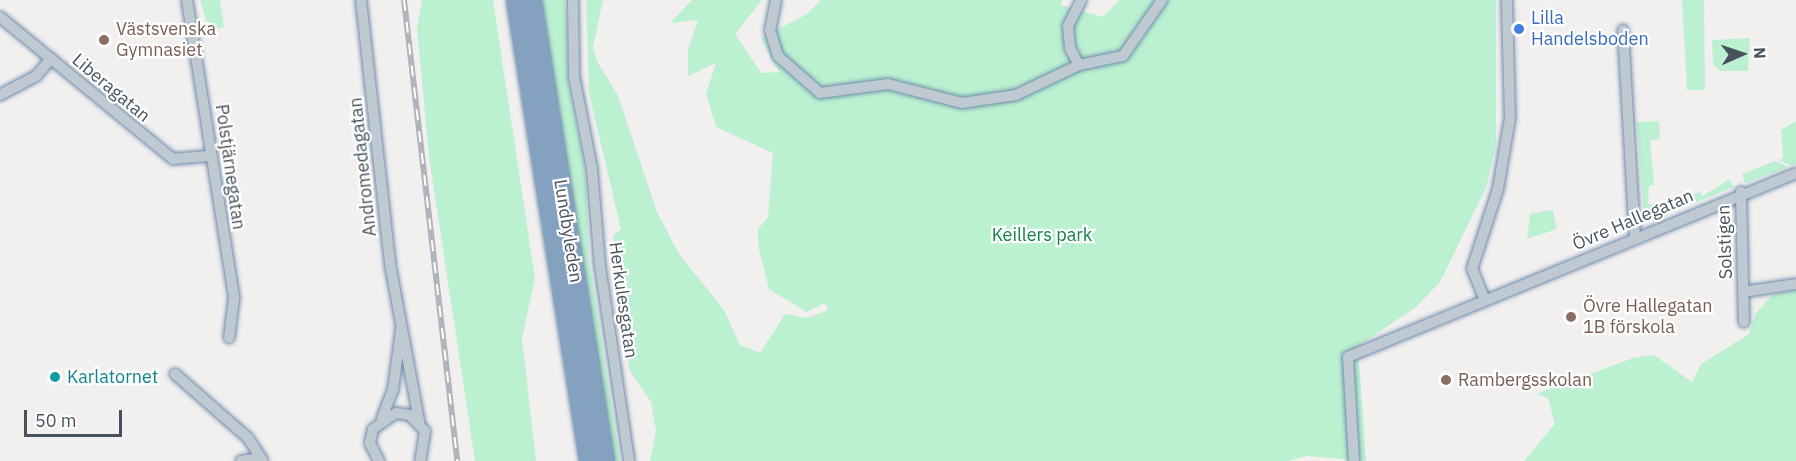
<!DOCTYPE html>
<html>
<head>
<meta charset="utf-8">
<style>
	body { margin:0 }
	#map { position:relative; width:1796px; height:461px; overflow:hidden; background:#f2efef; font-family:"IBM Plex Sans",sans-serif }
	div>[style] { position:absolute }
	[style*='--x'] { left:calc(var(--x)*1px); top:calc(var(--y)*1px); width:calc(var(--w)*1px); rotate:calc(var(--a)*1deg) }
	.green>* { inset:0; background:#bbf1d0 }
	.roads { filter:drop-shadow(0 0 2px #6f8cac) drop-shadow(0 0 2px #6f8cac) }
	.street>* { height:10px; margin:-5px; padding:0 5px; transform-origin:5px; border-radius:5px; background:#bfc9d2 }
	.highway>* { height:18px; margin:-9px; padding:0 9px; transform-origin:9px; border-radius:9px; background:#84a1c0 }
	.rail>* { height:6px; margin-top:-3px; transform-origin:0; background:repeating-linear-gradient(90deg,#fff 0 11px,#b1b4ba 0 22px); box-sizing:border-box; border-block:2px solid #b1b4ba }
	.dots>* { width:16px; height:16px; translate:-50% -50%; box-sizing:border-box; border:3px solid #fff; border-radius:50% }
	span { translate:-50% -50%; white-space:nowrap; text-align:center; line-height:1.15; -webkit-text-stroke:4.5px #fff; paint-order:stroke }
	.shop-label { font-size:18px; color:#366cbe }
	.left { translate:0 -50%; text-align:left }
	.education-label { font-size:18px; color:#785e54 }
	.street-label { font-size:18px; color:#46525d }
	.park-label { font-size:18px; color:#12834b }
	.culture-label { font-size:18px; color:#0d838f }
	.north { position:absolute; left:1712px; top:24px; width:60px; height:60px; -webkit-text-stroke:4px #fff; paint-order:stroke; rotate:87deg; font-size:16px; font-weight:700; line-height:24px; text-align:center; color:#46525d }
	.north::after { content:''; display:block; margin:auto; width:21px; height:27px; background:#46525d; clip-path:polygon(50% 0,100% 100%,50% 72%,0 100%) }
	.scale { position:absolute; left:24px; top:410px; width:98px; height:27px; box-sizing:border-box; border:3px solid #46525d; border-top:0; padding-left:8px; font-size:18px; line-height:21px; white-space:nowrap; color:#46525d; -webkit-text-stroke:4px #fff; paint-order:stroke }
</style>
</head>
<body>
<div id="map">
	<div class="green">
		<div style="clip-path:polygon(200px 0,220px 0,224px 27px,212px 30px,207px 24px)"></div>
		<div style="clip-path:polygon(422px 0,493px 0,535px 278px,522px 338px,536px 461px,475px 461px,429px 157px,417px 28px)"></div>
		<div style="clip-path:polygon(539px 0,565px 0,568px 83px,585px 165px,589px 258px,620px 461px,612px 461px)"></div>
		<div style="clip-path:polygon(586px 0,603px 0,593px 47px,597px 61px,618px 96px,657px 212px,679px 254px,724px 310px,740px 345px,760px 353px,785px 314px,808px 318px,828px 310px,826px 303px,806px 312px,769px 289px,758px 245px,758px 229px,768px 217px,773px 153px,716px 127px,706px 94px,716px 63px,688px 76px,688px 50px,698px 20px,670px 23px,692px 0,762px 0,735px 34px,761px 73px,779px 72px,761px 38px,807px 14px,821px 0,1063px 0,1061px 5px,1103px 17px,1119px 0,1496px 0,1496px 145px,1486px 188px,1440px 282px,1416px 307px,1358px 346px,1366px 461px,1307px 456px,1288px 461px,650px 461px,656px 431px,651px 402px,629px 370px,613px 236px,621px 229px,589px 93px)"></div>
		<div style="clip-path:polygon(1682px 0,1704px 0,1705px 90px,1687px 90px)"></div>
		<div style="clip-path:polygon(1750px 38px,1748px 71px,1720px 71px,1713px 64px,1712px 40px)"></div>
		<div style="clip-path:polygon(1659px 121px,1660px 139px,1650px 140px,1654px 185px,1649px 186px,1648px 204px,1668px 204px,1668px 213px,1650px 221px,1644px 218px,1637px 122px)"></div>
		<div style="clip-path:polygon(1796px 121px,1796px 164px,1790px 165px,1778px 160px,1783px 158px,1781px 130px)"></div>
		<div style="clip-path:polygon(1775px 161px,1788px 167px,1745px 183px,1742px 174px)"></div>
		<div style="clip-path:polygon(1729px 179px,1734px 187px,1669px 213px,1671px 203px,1700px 192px,1703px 196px)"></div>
		<div style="clip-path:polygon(1553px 210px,1557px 229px,1527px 239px,1530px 214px)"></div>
		<div style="clip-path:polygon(1796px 290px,1796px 461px,1524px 461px,1555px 424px,1548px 398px,1536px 394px,1633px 358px,1654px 355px,1692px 382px,1701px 364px,1749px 334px,1756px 313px,1772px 295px)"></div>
	</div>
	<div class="roads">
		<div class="street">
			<div style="--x:187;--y:0;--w:302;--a:81"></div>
			<div style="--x:234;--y:298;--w:40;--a:97.1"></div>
			<div style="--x:361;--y:0;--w:266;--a:83.7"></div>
			<div style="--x:390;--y:264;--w:160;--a:79.5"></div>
			<div style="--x:573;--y:0;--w:76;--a:89.2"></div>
			<div style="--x:574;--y:76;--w:95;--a:79"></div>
			<div style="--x:592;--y:169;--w:97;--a:85.3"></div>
			<div style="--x:600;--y:266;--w:197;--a:81.5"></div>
			<div style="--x:776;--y:0;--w:31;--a:101"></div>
			<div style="--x:770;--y:30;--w:27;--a:73"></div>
			<div style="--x:778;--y:56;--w:56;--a:41.4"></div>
			<div style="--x:820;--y:93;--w:69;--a:-7.5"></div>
			<div style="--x:888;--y:84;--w:76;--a:14.4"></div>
			<div style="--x:962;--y:103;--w:55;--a:-8.4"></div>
			<div style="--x:1016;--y:95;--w:70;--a:-25.5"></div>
			<div style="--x:1079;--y:65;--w:45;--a:-11.6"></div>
			<div style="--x:1123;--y:56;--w:68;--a:-55.1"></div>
			<div style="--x:0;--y:17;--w:224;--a:39.4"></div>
			<div style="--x:173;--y:159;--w:38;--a:-5"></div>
			<div style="--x:1623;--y:30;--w:206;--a:86.7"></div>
			<div style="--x:1079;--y:65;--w:19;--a:-118"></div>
			<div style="--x:1070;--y:48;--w:22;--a:-95"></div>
			<div style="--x:1068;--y:26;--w:29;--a:-63"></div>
			<div style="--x:0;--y:95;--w:41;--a:-27.8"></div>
			<div style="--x:36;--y:76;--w:23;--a:-49"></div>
			<div style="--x:1741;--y:192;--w:130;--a:88.7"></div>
			<div style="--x:1743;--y:292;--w:54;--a:-8.6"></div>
			<div style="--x:1484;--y:298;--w:31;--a:-112"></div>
			<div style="--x:1472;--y:269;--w:84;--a:-72"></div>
			<div style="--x:1498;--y:189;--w:72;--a:-80.4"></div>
			<div style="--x:1510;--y:118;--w:118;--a:-91.5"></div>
			<div style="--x:175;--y:374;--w:97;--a:41.2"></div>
			<div style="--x:248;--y:438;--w:27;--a:57"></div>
			<div style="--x:382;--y:418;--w:30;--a:-69"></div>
			<div style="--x:393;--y:390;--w:61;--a:-82.4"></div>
			<div style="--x:241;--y:461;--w:20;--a:-9"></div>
			<div style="--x:379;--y:461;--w:20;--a:-117"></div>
			<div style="--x:370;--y:443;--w:14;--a:-78"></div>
			<div style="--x:373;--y:429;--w:28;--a:-35"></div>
			<div style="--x:396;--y:413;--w:14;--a:8"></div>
			<div style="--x:410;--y:415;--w:22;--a:47"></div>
			<div style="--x:425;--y:431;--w:30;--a:99"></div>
			<div style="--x:1354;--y:461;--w:104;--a:-93.3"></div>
			<div style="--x:1348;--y:357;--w:484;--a:-22.3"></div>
		</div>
		<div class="highway">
			<div style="--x:516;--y:0;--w:467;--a:81"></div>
			<div style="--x:532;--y:0;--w:467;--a:81"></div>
		</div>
	</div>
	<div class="rail">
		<div style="--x:404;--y:0;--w:464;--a:83.4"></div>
	</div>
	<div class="dots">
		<div style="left:1519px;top:29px;background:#3f7fe0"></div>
		<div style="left:104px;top:40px;background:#8d6e63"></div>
		<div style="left:1571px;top:317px;background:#8d6e63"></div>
		<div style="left:55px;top:377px;background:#0f9aa8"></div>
		<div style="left:1446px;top:380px;background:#8d6e63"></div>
	</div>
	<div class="shop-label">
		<span class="left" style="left:1531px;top:29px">Lilla<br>Handelsboden</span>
	</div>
	<div class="education-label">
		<span class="left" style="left:116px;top:40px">Västsvenska<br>Gymnasiet</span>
		<span class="left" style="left:1583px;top:317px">Övre Hallegatan<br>1B förskola</span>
		<span class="left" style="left:1458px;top:380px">Rambergsskolan</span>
	</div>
	<div class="street-label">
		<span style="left:111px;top:88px;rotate:40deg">Liberagatan</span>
		<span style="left:230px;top:167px;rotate:82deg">Polstjärnegatan</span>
		<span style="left:363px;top:167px;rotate:-96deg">Andromedagatan</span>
		<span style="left:1633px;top:220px;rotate:-23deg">Övre Hallegatan</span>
		<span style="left:568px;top:231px;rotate:81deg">Lundbyleden</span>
		<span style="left:1725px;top:242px;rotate:-92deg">Solstigen</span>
		<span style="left:623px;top:300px;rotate:82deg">Herkulesgatan</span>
	</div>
	<div class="park-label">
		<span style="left:1042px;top:235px">Keillers park</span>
	</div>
	<div class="culture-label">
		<span class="left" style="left:67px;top:377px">Karlatornet</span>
	</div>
	<div class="north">N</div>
	<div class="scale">50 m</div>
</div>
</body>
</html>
